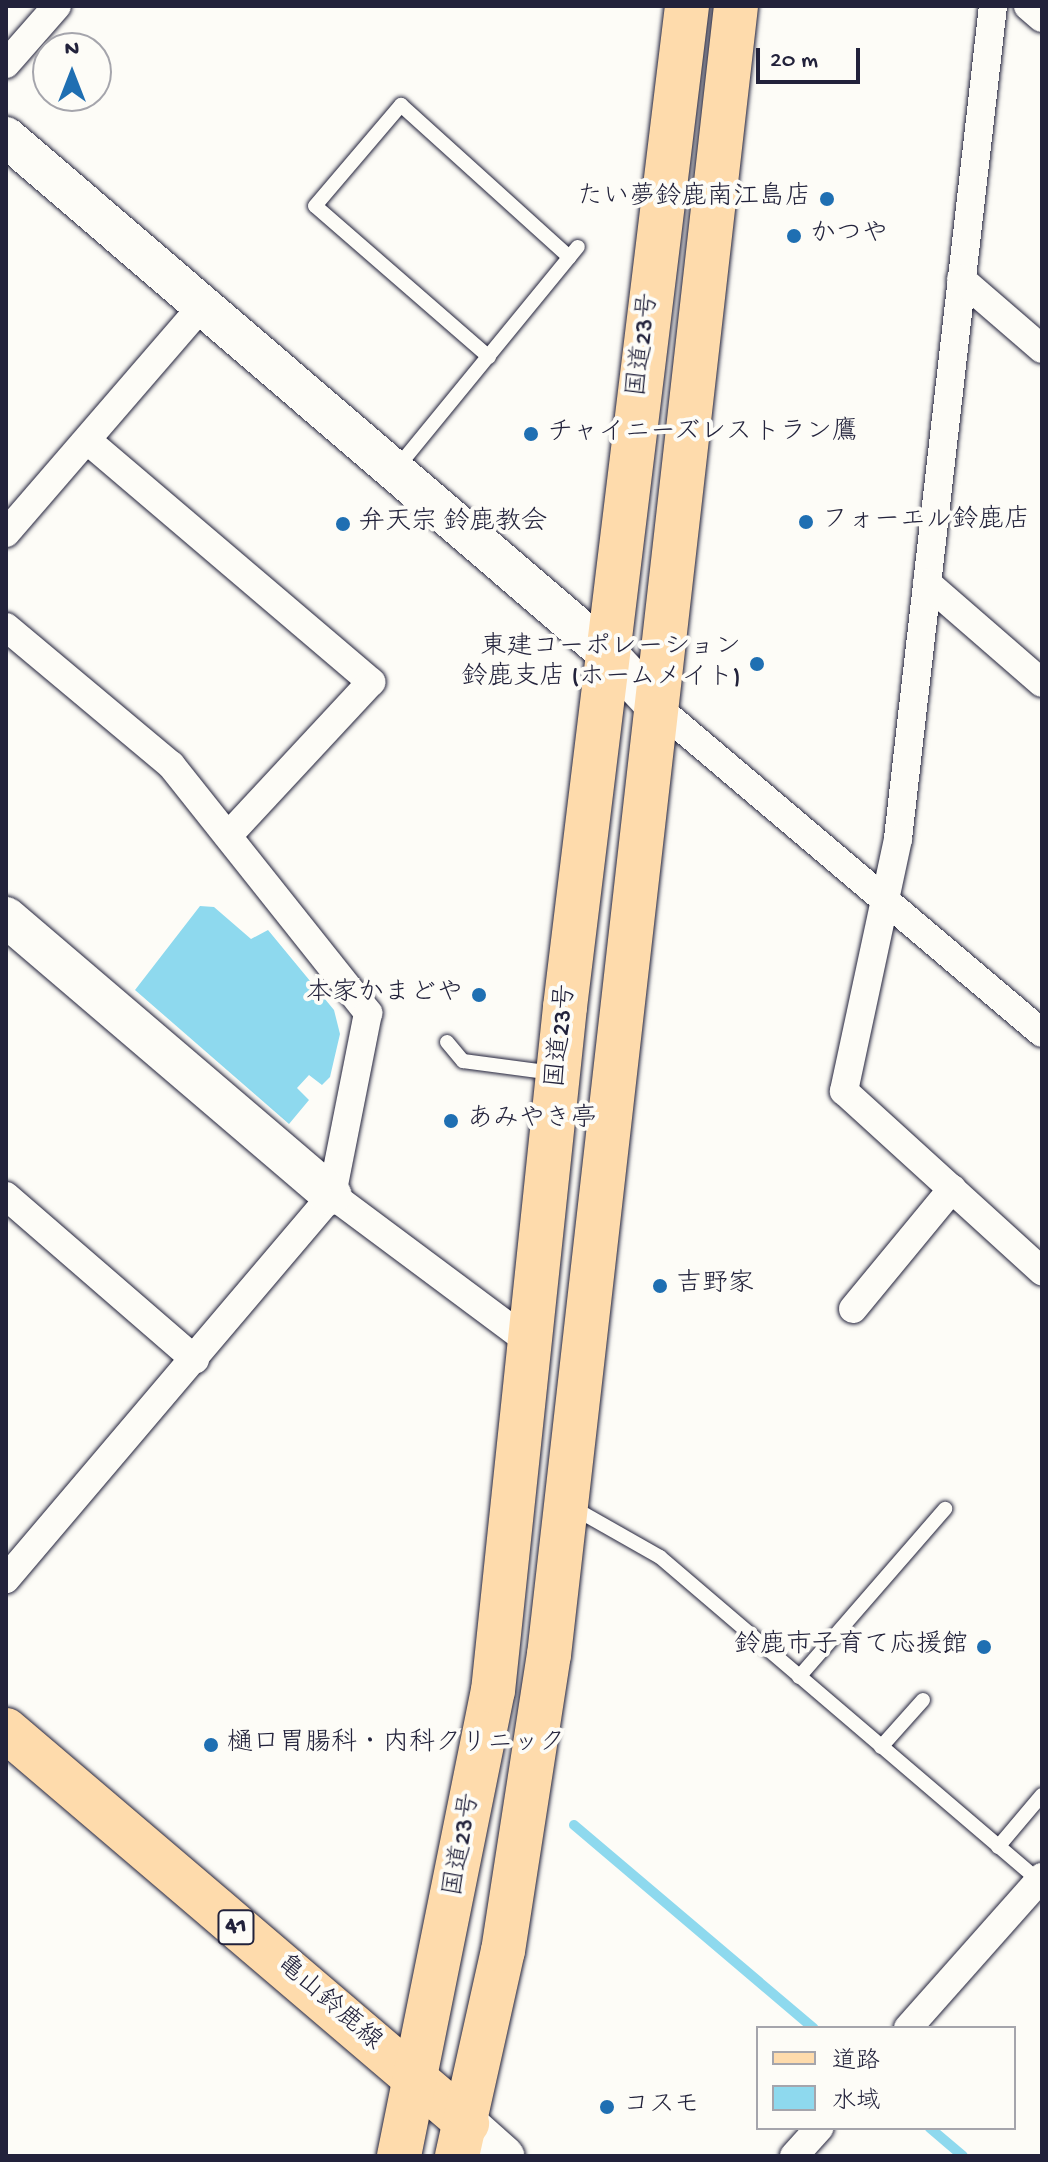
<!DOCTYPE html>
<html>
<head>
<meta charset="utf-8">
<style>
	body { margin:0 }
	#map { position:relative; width:1048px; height:2162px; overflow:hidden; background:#fdfcf7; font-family:"Gochi Hand","Klee One",sans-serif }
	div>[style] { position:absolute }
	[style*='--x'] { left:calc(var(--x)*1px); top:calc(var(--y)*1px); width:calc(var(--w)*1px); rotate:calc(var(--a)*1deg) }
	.water>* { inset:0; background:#8ed9ee }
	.stream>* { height:10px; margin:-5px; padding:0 5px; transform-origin:5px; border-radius:5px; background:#8ed9ee }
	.roads { filter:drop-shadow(0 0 2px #22223b) drop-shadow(0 0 2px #22223b) }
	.lane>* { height:14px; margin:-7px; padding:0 7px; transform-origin:7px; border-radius:7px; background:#fdfcf7 }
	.street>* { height:28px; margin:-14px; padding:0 14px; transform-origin:14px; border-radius:14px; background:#fdfcf7 }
	.secondary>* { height:40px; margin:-20px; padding:0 20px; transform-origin:20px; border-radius:20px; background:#fdfcf7 }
	.primary>* { height:44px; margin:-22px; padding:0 22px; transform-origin:22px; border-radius:22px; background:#fedbac }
	.highway>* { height:44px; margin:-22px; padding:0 22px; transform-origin:22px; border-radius:22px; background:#fedbac }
	.dots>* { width:22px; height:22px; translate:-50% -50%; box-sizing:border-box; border:4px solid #fdfcf7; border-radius:50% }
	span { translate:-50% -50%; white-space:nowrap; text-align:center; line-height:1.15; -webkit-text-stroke:8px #fdfcf7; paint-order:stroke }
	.shield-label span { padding:2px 6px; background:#fdfcf7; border:2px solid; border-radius:6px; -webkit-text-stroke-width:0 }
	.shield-label { font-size:24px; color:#22223b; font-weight:700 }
	.poi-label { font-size:26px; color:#22223b }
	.right { translate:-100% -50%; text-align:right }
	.left { translate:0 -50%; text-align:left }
	.street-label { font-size:26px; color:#22223b }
	.frame { position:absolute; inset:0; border:8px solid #22223b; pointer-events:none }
	.legend { position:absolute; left:756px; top:2026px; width:260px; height:104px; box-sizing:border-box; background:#fdfcf7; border:2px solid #a5a5ac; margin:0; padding:10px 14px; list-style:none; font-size:24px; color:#22223b }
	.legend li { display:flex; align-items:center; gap:16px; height:40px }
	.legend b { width:40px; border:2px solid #a5a5ac }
	.north { position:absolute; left:32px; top:32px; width:80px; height:80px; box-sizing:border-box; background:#fdfcf7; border:2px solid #a5a5ac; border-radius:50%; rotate:0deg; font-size:22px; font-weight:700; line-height:32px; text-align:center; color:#22223b }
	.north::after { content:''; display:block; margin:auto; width:28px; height:36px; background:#1f6fb2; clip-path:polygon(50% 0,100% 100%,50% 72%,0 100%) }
	.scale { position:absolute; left:756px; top:48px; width:104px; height:36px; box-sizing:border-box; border:4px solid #22223b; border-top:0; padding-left:10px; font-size:24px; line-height:28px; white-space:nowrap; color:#22223b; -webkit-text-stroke:6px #fdfcf7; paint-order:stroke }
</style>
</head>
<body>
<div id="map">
	<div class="water">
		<div style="clip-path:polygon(200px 906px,214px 907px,251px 939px,268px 930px,334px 1010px,340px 1034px,330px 1077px,322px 1085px,309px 1075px,297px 1088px,309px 1100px,289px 1124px,135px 990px)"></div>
	</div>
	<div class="stream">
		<div style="--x:574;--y:1825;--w:314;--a:40.3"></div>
		<div style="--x:930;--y:2128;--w:43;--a:40.3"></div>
	</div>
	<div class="roads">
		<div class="lane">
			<div style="--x:489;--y:357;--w:230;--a:-139"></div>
			<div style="--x:315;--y:206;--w:133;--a:-49.6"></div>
			<div style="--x:401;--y:105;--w:227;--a:42.1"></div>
			<div style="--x:396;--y:469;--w:287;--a:-50.7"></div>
			<div style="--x:447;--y:1042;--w:25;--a:50"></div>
			<div style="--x:463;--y:1061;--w:91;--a:7.6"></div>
			<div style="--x:572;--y:1507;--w:101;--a:29.6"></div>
			<div style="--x:660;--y:1557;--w:499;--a:40.5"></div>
			<div style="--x:799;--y:1677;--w:223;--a:-49"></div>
			<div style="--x:881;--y:1747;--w:63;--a:-48.2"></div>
			<div style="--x:998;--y:1847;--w:68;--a:-49.8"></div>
		</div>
		<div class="street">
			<div style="--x:993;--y:6;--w:838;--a:96.51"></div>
			<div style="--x:898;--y:839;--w:258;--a:102.1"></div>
			<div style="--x:844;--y:1091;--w:268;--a:42.3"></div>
			<div style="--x:1028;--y:6;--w:18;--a:41"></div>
			<div style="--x:6;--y:64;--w:77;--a:-48.7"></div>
			<div style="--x:961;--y:279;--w:107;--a:40.8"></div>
			<div style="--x:88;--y:441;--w:372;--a:40.4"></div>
			<div style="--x:371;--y:682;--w:210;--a:132.9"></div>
			<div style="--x:6;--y:533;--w:297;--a:-49.2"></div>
			<div style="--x:927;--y:583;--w:152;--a:41"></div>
			<div style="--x:6;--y:627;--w:215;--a:39.9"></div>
			<div style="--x:171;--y:765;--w:317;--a:51.5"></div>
			<div style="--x:368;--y:1013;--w:186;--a:101.2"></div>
			<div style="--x:332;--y:1195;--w:504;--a:130.33"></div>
			<div style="--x:657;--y:707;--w:504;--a:40.26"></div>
			<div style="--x:332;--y:1195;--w:246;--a:36.7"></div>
			<div style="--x:6;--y:1196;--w:250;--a:40.9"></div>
			<div style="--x:853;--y:1309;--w:156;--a:-50.5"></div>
			<div style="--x:908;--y:2028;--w:202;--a:-48.4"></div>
			<div style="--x:794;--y:2156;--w:38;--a:-48"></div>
		</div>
		<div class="secondary">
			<div style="--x:6;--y:137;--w:792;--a:40.65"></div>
			<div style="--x:607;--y:653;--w:74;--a:47.2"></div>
			<div style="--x:6;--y:917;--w:428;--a:40.5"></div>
			<div style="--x:467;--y:2123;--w:50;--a:41.7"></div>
		</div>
		<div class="primary">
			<div style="--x:6;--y:1730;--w:606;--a:40.45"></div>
		</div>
		<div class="highway">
			<div style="--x:399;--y:2156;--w:474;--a:-78.6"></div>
			<div style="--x:493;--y:1691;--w:688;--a:-83.99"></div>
			<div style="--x:565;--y:1007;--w:1008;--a:-83.05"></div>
			<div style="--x:457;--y:2156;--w:210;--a:-77.4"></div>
			<div style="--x:503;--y:1951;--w:300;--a:-81.2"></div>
			<div style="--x:549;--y:1655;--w:1660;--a:-83.53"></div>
		</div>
	</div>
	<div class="dots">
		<div style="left:827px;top:199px;background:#1f6fb2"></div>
		<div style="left:794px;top:236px;background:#1f6fb2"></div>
		<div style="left:531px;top:434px;background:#1f6fb2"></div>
		<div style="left:806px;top:522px;background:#1f6fb2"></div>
		<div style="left:343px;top:524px;background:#1f6fb2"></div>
		<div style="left:757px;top:664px;background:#1f6fb2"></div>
		<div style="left:479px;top:995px;background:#1f6fb2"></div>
		<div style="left:451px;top:1121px;background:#1f6fb2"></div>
		<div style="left:660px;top:1286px;background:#1f6fb2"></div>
		<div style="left:984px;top:1647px;background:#1f6fb2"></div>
		<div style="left:211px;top:1745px;background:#1f6fb2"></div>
		<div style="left:607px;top:2107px;background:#1f6fb2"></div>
	</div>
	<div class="shield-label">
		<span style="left:236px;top:1927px">41</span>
	</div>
	<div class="poi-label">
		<span class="right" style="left:811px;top:199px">たい夢鈴鹿南江島店</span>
		<span class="left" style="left:810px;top:236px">かつや</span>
		<span class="left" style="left:547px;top:434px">チャイニーズレストラン鷹</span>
		<span class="left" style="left:822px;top:522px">フォーエル鈴鹿店</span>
		<span class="left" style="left:359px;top:524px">弁天宗 鈴鹿教会</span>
		<span class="right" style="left:741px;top:664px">東建コーポレーション<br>鈴鹿支店 (ホームメイト)</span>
		<span class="right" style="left:463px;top:995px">本家かまどや</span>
		<span class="left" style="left:467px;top:1121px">あみやき亭</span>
		<span class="left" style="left:676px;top:1286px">吉野家</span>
		<span class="right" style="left:968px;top:1647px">鈴鹿市子育て応援館</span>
		<span class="left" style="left:227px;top:1745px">樋口胃腸科・内科クリニック</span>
		<span class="left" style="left:623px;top:2107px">コスモ</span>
	</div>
	<div class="street-label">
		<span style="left:645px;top:345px;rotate:-83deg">国道23号</span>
		<span style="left:563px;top:1036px;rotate:-84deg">国道23号</span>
		<span style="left:464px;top:1845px;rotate:-80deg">国道23号</span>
		<span style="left:328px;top:2004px;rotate:41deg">亀山鈴鹿線</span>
	</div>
	<div class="frame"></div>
	<ul class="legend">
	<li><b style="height:10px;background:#fedbac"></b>道路</li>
	<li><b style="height:22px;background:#8ed9ee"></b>水域</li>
	</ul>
	<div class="north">N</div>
	<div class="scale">20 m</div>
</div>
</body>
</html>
